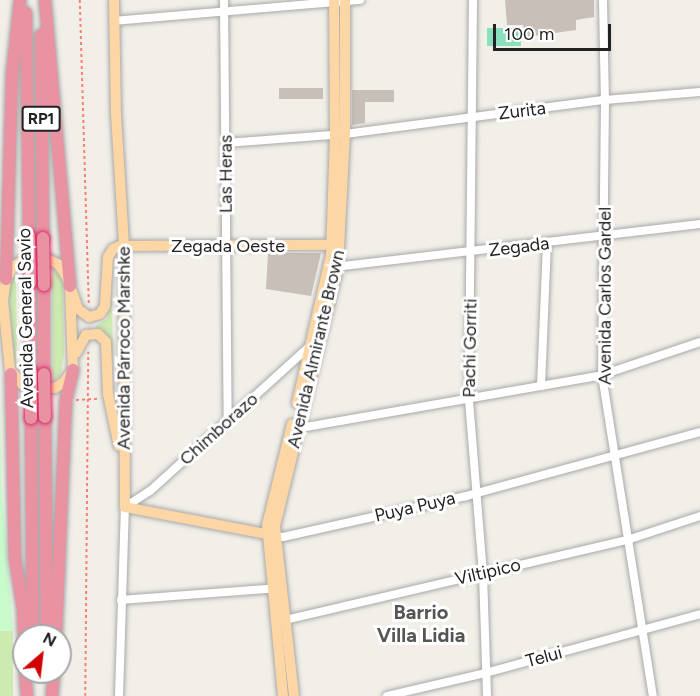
<!DOCTYPE html>
<html>
<head>
<meta charset="utf-8">
<style>
	body { margin:0 }
	#map { position:relative; width:700px; height:696px; overflow:hidden; background:#f2efe9; font-family:Figtree,sans-serif }
	div>[style] { position:absolute }
	[style*='--x'] { left:calc(var(--x)*1px); top:calc(var(--y)*1px); width:calc(var(--w)*1px); rotate:calc(var(--a)*1deg) }
	.grass>* { inset:0; background:#cdebb0; transform-origin:0 0 }
	.park>* { inset:0; background:#c8facc }
	.pitch>* { inset:0; background:#88e0be; transform-origin:0 0 }
	.building>* { inset:0; background:#c7bfb8; transform-origin:0 0 }
	.path>* { height:1.5px; margin-top:-0.75px; transform-origin:0; background:repeating-linear-gradient(90deg,#fa8072 0 3px,transparent 0 6px) }
	.roads { filter:drop-shadow(0 0 2px #a9a9a9) drop-shadow(0 0 2px #a9a9a9) }
	.minor>* { height:8px; margin:-4px; padding:0 4px; transform-origin:4px; border-radius:4px; background:#fff }
	.major>* { height:10px; margin:-5px; padding:0 5px; transform-origin:5px; border-radius:5px; background:#fcd6a4 }
	.highway>* { height:12px; margin:-6px; padding:0 6px; transform-origin:6px; border-radius:6px; background:#e892a2 }
	.bridges { filter:drop-shadow(0 0 2px #dc2a67) drop-shadow(0 0 2px #dc2a67) }
	.highway-bridge>* { height:12px; margin:-6px; padding:0 6px; transform-origin:6px; border-radius:6px; background:#e892a2 }
	span { translate:-50% -50%; white-space:nowrap; text-align:center; line-height:1.15; -webkit-text-stroke:6px #fff; paint-order:stroke }
	.shield-label span { padding:2px 4px; background:#fff; border:2px solid; border-radius:4px; -webkit-text-stroke-width:0 }
	.shield-label { font-size:16px; color:#222; font-weight:700 }
	.street-label { font-size:18px; color:#222 }
	.neighbourhood-label { font-size:20px; color:#555; font-weight:700 }
	.north { position:absolute; left:12px; top:624px; width:60px; height:60px; box-sizing:border-box; background:#fff; border:2px solid #a7a7a7; border-radius:50%; rotate:28deg; font-size:16px; font-weight:700; line-height:24px; text-align:center; color:#222 }
	.north::after { content:''; display:block; margin:auto; width:21px; height:27px; background:#d40000; clip-path:polygon(50% 0,100% 100%,50% 72%,0 100%) }
	.scale { position:absolute; left:493px; top:24px; width:118px; height:27px; box-sizing:border-box; border:3px solid #222; border-top:0; padding-left:8px; font-size:18px; line-height:21px; white-space:nowrap; color:#222; -webkit-text-stroke:4px #fff; paint-order:stroke }
</style>
</head>
<body>
<div id="map">
	<div class="grass">
		<div style="clip-path:polygon(52px 268px,60px 276px,63px 285px,64px 355px,61px 374px,53px 382px)"></div>
		<div style="clip-path:polygon(16px 276px,17px 345px,15px 369px,8px 284px,12px 277px)"></div>
		<div style="clip-path:polygon(112px 298px,113px 364px,108px 336px,95px 326px,107px 319px)"></div>
		<div style="left:0;top:631px;width:13px;height:65px"></div>
	</div>
	<div class="park">
		<div style="clip-path:polygon(0 395px,2px 490px,13px 631px,0 631px)"></div>
	</div>
	<div class="pitch">
		<div style="left:521px;top:28px;width:18px;height:34px;rotate:90deg"></div>
	</div>
	<div class="building">
		<div style="clip-path:polygon(505px 0,594px 0,594px 17px,576px 20px,576px 30px,526px 37px,523px 25px,507px 25px)"></div>
		<div style="left:323px;top:88px;width:11px;height:44px;rotate:90deg"></div>
		<div style="clip-path:polygon(352px 90px,394px 90px,394px 102px,365px 102px,365px 123px,352px 125px)"></div>
		<div style="clip-path:polygon(268px 253px,321px 253px,311px 296px,266px 289px)"></div>
	</div>
	<div class="path">
		<div style="--x:80;--y:0;--w:305;--a:88.3"></div>
		<div style="--x:76;--y:400;--w:22;--a:-3"></div>
		<div style="--x:85;--y:696;--w:344;--a:-89.5"></div>
	</div>
	<div class="roads">
		<div class="minor">
			<div style="--x:224;--y:0;--w:420;--a:89.5"></div>
			<div style="--x:473;--y:0;--w:400;--a:90.6"></div>
			<div style="--x:469;--y:400;--w:175;--a:85.4"></div>
			<div style="--x:483;--y:574;--w:122;--a:88.1"></div>
			<div style="--x:603;--y:0;--w:100;--a:88.9"></div>
			<div style="--x:605;--y:100;--w:275;--a:90.6"></div>
			<div style="--x:602;--y:375;--w:325;--a:81"></div>
			<div style="--x:114;--y:21;--w:247;--a:-4.9"></div>
			<div style="--x:226;--y:143;--w:119;--a:-4.3"></div>
			<div style="--x:345;--y:134;--w:262;--a:-7.5"></div>
			<div style="--x:605;--y:100;--w:95;--a:-4.8"></div>
			<div style="--x:334;--y:267;--w:369;--a:-6.7"></div>
			<div style="--x:541;--y:386;--w:143;--a:-87.6"></div>
			<div style="--x:294;--y:429;--w:313;--a:-9.9"></div>
			<div style="--x:602;--y:375;--w:103;--a:-18.6"></div>
			<div style="--x:275;--y:536;--w:8;--a:7"></div>
			<div style="--x:283;--y:537;--w:188;--a:-12.6"></div>
			<div style="--x:466;--y:496;--w:243;--a:-15.3"></div>
			<div style="--x:121;--y:600;--w:158;--a:-4.3"></div>
			<div style="--x:281;--y:621;--w:355;--a:-13.2"></div>
			<div style="--x:627;--y:540;--w:77;--a:-18.2"></div>
			<div style="--x:119;--y:696;--w:189;--a:-88.2"></div>
			<div style="--x:125;--y:507;--w:30;--a:-33"></div>
			<div style="--x:150;--y:491;--w:217;--a:-42.2"></div>
			<div style="--x:387;--y:696;--w:101;--a:-13.2"></div>
			<div style="--x:485;--y:673;--w:223;--a:-15.3"></div>
		</div>
		<div class="major">
			<div style="--x:114;--y:0;--w:114;--a:89"></div>
			<div style="--x:116;--y:114;--w:132;--a:86.5"></div>
			<div style="--x:124;--y:246;--w:261;--a:89.8"></div>
			<div style="--x:125;--y:507;--w:150;--a:10.8"></div>
			<div style="--x:70;--y:286;--w:84;--a:88"></div>
			<div style="--x:73;--y:370;--w:15;--a:127"></div>
			<div style="--x:64;--y:382;--w:11;--a:146"></div>
			<div style="--x:55;--y:388;--w:18;--a:177"></div>
			<div style="--x:37;--y:389;--w:15;--a:-164"></div>
			<div style="--x:23;--y:385;--w:20;--a:-131"></div>
			<div style="--x:10;--y:370;--w:69;--a:-95.8"></div>
			<div style="--x:3;--y:301;--w:22;--a:-82"></div>
			<div style="--x:6;--y:279;--w:14;--a:-60"></div>
			<div style="--x:13;--y:267;--w:14;--a:-34"></div>
			<div style="--x:25;--y:259;--w:18;--a:-6"></div>
			<div style="--x:43;--y:257;--w:17;--a:25"></div>
			<div style="--x:58;--y:264;--w:16;--a:55"></div>
			<div style="--x:67;--y:277;--w:34;--a:71"></div>
			<div style="--x:78;--y:309;--w:14;--a:36"></div>
			<div style="--x:89;--y:317;--w:11;--a:-15"></div>
			<div style="--x:100;--y:314;--w:9;--a:-58"></div>
			<div style="--x:105;--y:306;--w:49;--a:-86.5"></div>
			<div style="--x:108;--y:257;--w:9;--a:-58"></div>
			<div style="--x:113;--y:249;--w:8;--a:-23"></div>
			<div style="--x:120;--y:246;--w:217;--a:-0.3"></div>
			<div style="--x:76;--y:353;--w:21;--a:-61"></div>
			<div style="--x:86;--y:335;--w:12;--a:-5"></div>
			<div style="--x:98;--y:334;--w:11;--a:45"></div>
			<div style="--x:106;--y:342;--w:52;--a:87.8"></div>
			<div style="--x:108;--y:394;--w:53;--a:78.1"></div>
			<div style="--x:297;--y:403;--w:152;--a:-77.1"></div>
			<div style="--x:331;--y:255;--w:122;--a:-88.1"></div>
			<div style="--x:335;--y:133;--w:133;--a:-90.4"></div>
			<div style="--x:283;--y:696;--w:172;--a:-95.3"></div>
			<div style="--x:267;--y:525;--w:104;--a:-76.1"></div>
			<div style="--x:294;--y:696;--w:171;--a:-96.4"></div>
			<div style="--x:275;--y:526;--w:267;--a:-76.3"></div>
			<div style="--x:338;--y:267;--w:133;--a:-87"></div>
			<div style="--x:345;--y:134;--w:134;--a:-90"></div>
		</div>
		<div class="highway">
			<div style="--x:45;--y:0;--w:287;--a:85"></div>
			<div style="--x:26;--y:13;--w:223;--a:89.2"></div>
			<div style="--x:41;--y:35;--w:203;--a:89.4"></div>
			<div style="--x:6;--y:279;--w:204;--a:-88.3"></div>
			<div style="--x:12;--y:75;--w:75;--a:-83.9"></div>
			<div style="--x:30;--y:283;--w:89;--a:89.4"></div>
			<div style="--x:44;--y:285;--w:89;--a:90"></div>
			<div style="--x:11;--y:374;--w:185;--a:88.8"></div>
			<div style="--x:15;--y:559;--w:51;--a:80.9"></div>
			<div style="--x:23;--y:609;--w:35;--a:88"></div>
			<div style="--x:45;--y:417;--w:219;--a:89.5"></div>
			<div style="--x:31;--y:418;--w:218;--a:89.5"></div>
			<div style="--x:56;--y:636;--w:236;--a:-87.6"></div>
			<div style="--x:66;--y:400;--w:31;--a:-77"></div>
			<div style="--x:25;--y:672;--w:24;--a:85"></div>
			<div style="--x:52;--y:696;--w:24;--a:-85"></div>
		</div>
	</div>
	<div class="bridges">
		<div class="highway-bridge">
			<div style="--x:29;--y:236;--w:47;--a:88.8"></div>
			<div style="--x:43;--y:238;--w:47;--a:88.8"></div>
			<div style="--x:31;--y:372;--w:46;--a:90"></div>
			<div style="--x:44;--y:374;--w:43;--a:88.7"></div>
		</div>
	</div>
	<div class="shield-label">
		<span style="left:41px;top:119px">RP1</span>
	</div>
	<div class="street-label">
		<span style="left:522px;top:111px;rotate:-7deg">Zurita</span>
		<span style="left:226px;top:174px;rotate:-90deg">Las Heras</span>
		<span style="left:228px;top:246px">Zegada Oeste</span>
		<span style="left:519px;top:247px;rotate:-7deg">Zegada</span>
		<span style="left:605px;top:296px;rotate:-90deg">Avenida Carlos Gardel</span>
		<span style="left:26px;top:318px;rotate:-91deg">Avenida General Savio</span>
		<span style="left:124px;top:348px;rotate:-90deg">Avenida Párroco Marshke</span>
		<span style="left:470px;top:348px;rotate:-89deg">Pachi Gorriti</span>
		<span style="left:316px;top:349px;rotate:-77deg">Avenida Almirante Brown</span>
		<span style="left:219px;top:429px;rotate:-42deg">Chimborazo</span>
		<span style="left:415px;top:507px;rotate:-13deg">Puya Puya</span>
		<span style="left:488px;top:572px;rotate:-13deg">Viltipico</span>
		<span style="left:544px;top:657px;rotate:-15deg">Telui</span>
	</div>
	<div class="neighbourhood-label">
		<span style="left:421px;top:624px">Barrio<br>Villa Lidia</span>
	</div>
	<div class="north">N</div>
	<div class="scale">100 m</div>
</div>
</body>
</html>
